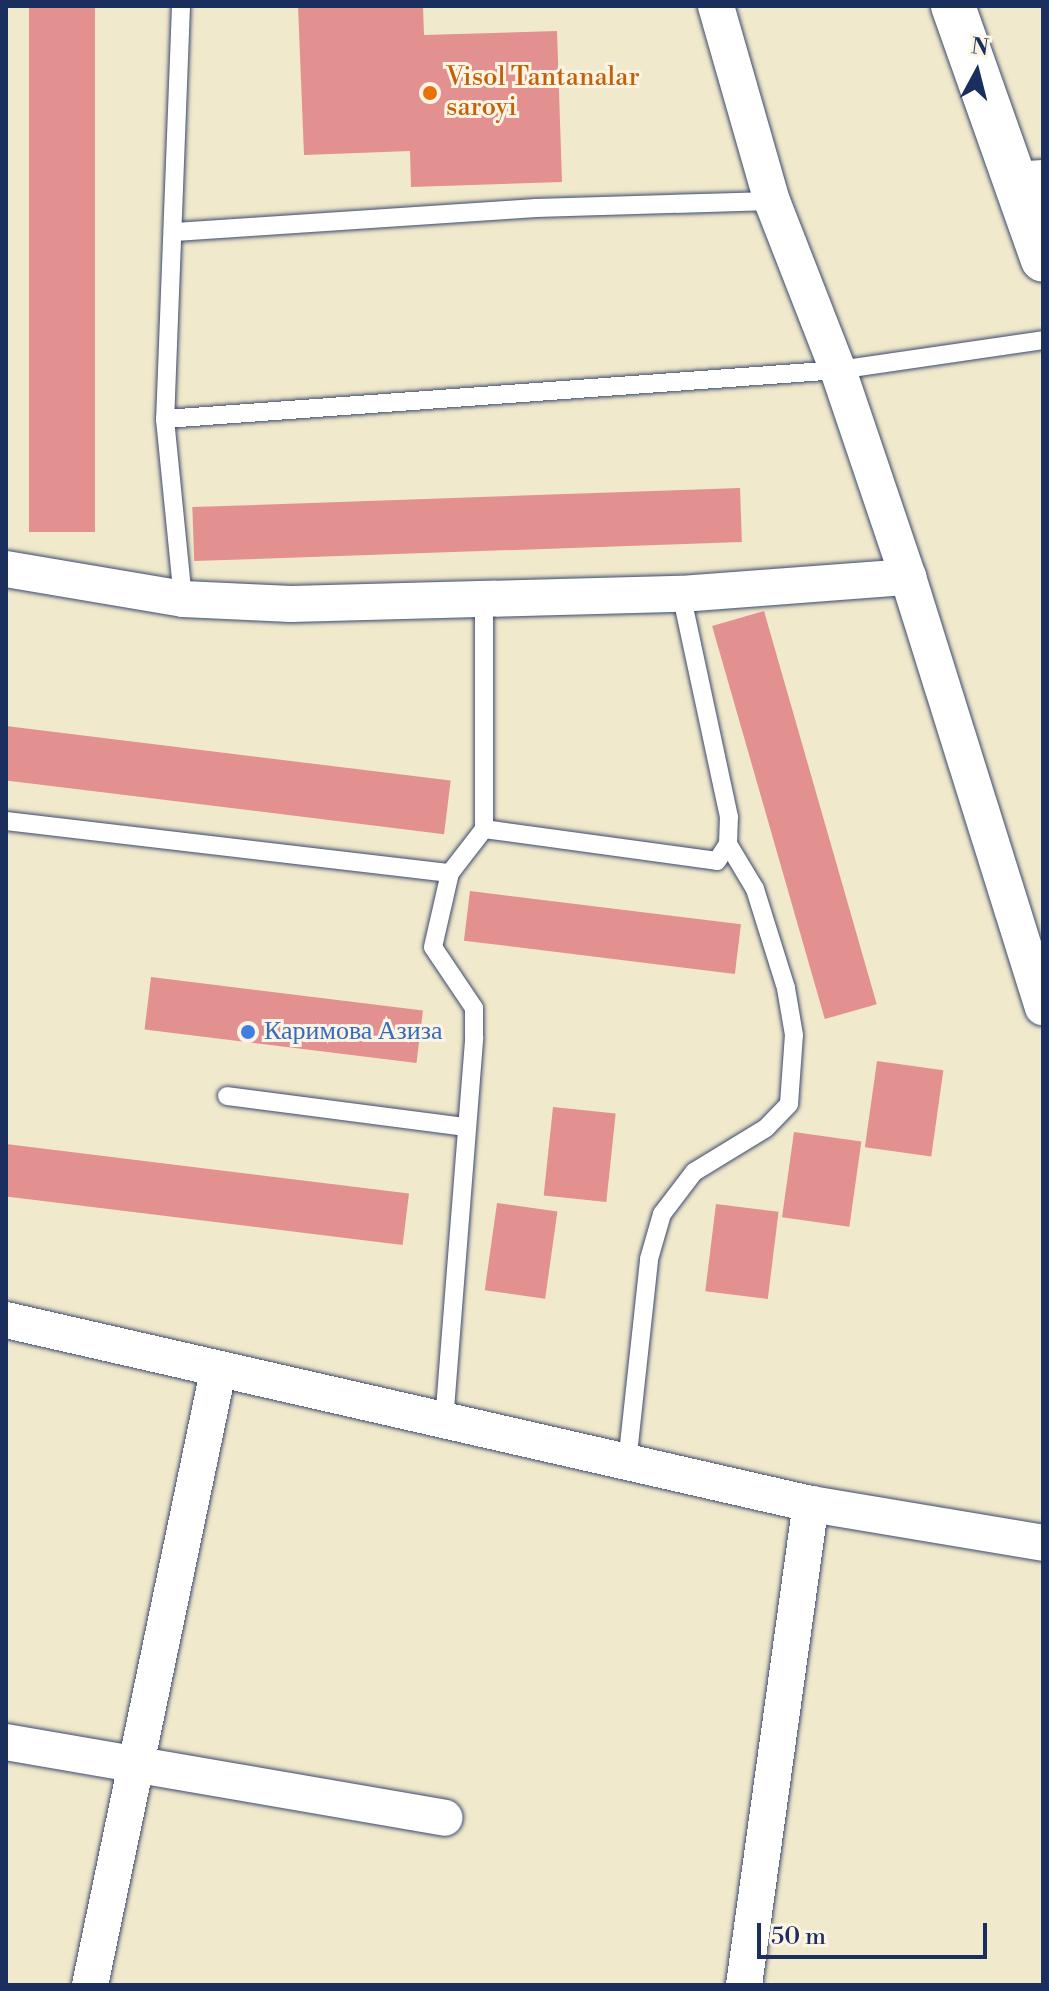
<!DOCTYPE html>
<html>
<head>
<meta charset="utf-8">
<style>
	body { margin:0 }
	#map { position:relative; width:1049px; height:1991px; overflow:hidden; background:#f1e9cc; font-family:"Libre Bodoni",serif }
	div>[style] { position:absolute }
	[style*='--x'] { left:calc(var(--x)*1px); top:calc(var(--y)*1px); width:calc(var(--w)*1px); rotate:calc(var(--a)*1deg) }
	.building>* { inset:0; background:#e39190; transform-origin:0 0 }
	.roads { filter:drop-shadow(0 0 2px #3b4b6e) drop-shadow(0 0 2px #3b4b6e) }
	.service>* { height:18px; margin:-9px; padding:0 9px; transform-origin:9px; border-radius:9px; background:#fff }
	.minor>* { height:36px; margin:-18px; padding:0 18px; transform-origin:18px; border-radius:18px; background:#fff }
	.secondary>* { height:44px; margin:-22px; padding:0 22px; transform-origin:22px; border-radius:22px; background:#fff }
	.dots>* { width:22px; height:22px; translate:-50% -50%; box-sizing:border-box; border:4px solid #fcf5e5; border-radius:50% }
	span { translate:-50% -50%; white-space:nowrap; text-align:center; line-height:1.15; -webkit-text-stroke:6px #fcf5e5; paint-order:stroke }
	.food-label { font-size:26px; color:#c56008 }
	.left { translate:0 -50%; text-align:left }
	.shop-label { font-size:26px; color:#366cbe }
	.frame { position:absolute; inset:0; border:8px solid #1b2f5e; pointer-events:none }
	.north { position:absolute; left:937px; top:32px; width:80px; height:80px; -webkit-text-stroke:6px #fcf5e5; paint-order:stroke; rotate:7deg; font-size:22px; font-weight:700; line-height:32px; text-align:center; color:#1b2f5e }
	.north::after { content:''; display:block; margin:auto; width:28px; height:36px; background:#1b2f5e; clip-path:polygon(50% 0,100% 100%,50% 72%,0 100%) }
	.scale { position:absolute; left:757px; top:1923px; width:230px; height:36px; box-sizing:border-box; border:4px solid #1b2f5e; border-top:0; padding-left:10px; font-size:24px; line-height:28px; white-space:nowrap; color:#1b2f5e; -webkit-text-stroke:6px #fcf5e5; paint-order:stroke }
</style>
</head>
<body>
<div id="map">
	<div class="building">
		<div style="left:29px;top:6px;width:66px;height:526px"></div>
		<div style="clip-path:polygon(298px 6px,423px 6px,424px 35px,557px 31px,562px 182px,411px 187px,410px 151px,304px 155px)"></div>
		<div style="left:740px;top:488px;width:54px;height:548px;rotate:88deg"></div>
		<div style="left:764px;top:611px;width:409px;height:54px;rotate:74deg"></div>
		<div style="left:6px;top:726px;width:448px;height:54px;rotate:7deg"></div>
		<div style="left:470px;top:891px;width:273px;height:50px;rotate:7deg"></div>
		<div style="left:151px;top:977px;width:274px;height:53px;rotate:7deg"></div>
		<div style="left:877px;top:1061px;width:67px;height:87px;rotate:8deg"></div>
		<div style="left:553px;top:1107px;width:63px;height:89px;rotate:6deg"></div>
		<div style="left:794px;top:1132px;width:68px;height:86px;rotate:8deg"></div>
		<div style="left:6px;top:1144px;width:406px;height:52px;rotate:7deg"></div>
		<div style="left:497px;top:1203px;width:61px;height:88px;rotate:8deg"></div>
		<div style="left:716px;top:1204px;width:63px;height:88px;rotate:7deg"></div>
	</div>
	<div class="roads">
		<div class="service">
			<div style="--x:181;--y:6;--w:413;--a:92.2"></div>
			<div style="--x:165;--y:419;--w:181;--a:84.3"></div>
			<div style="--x:175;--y:232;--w:362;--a:-3.8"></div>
			<div style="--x:536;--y:208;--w:236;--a:-1.7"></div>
			<div style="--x:165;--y:419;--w:675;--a:-4.16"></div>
			<div style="--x:838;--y:370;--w:207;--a:-8.3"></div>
			<div style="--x:6;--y:821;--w:447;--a:6.7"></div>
			<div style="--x:450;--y:873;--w:56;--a:-52.3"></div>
			<div style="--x:484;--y:829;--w:235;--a:7.8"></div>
			<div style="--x:717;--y:861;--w:20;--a:-57"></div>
			<div style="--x:728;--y:844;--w:27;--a:-88"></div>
			<div style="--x:729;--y:817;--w:228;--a:-102.1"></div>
			<div style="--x:484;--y:829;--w:230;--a:-90"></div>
			<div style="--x:227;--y:1096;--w:240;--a:7.4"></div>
			<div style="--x:444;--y:1422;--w:386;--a:-85.5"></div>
			<div style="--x:474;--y:1037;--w:29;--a:-90"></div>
			<div style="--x:474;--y:1008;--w:73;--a:-123.9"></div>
			<div style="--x:433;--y:947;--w:76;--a:-77.1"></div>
			<div style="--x:627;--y:1463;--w:205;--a:-83.8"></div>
			<div style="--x:649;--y:1259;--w:47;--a:-73.9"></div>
			<div style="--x:662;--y:1214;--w:53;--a:-52.7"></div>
			<div style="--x:694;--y:1172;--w:84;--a:-31.4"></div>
			<div style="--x:766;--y:1128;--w:33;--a:-46"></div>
			<div style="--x:789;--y:1104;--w:69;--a:-85.9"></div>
			<div style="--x:794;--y:1035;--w:48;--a:-99.7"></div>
			<div style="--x:786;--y:988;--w:104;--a:-107.4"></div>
			<div style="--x:755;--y:889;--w:52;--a:-121"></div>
		</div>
		<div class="minor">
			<div style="--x:716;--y:6;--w:203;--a:74"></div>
			<div style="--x:772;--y:201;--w:181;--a:68.7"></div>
			<div style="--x:838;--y:370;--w:219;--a:71.3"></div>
			<div style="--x:908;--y:577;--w:451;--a:72.6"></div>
			<div style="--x:1015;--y:180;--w:28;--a:-4"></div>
			<div style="--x:6;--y:569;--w:180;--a:9.6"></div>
			<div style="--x:183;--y:599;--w:108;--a:2.7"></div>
			<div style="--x:291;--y:604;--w:390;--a:-1.5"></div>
			<div style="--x:681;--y:594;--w:228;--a:-4.3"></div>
			<div style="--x:6;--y:1320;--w:826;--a:12.88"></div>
			<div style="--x:811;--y:1504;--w:235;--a:9.5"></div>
			<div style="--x:6;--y:1742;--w:445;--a:9.8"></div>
			<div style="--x:90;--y:1985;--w:627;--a:-78.22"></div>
			<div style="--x:744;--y:1985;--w:486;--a:-82.1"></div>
		</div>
		<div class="secondary">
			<div style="--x:953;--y:6;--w:269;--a:70.5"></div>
		</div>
	</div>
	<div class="dots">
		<div style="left:430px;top:93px;background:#e8710a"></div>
		<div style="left:248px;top:1032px;background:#3f7fe0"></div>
	</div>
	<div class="food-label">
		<span class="left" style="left:446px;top:93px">Visol Tantanalar<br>saroyi</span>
	</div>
	<div class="shop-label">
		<span class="left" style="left:264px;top:1032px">Каримова Азиза</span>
	</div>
	<div class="frame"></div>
	<div class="north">N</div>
	<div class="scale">50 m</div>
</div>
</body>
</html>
